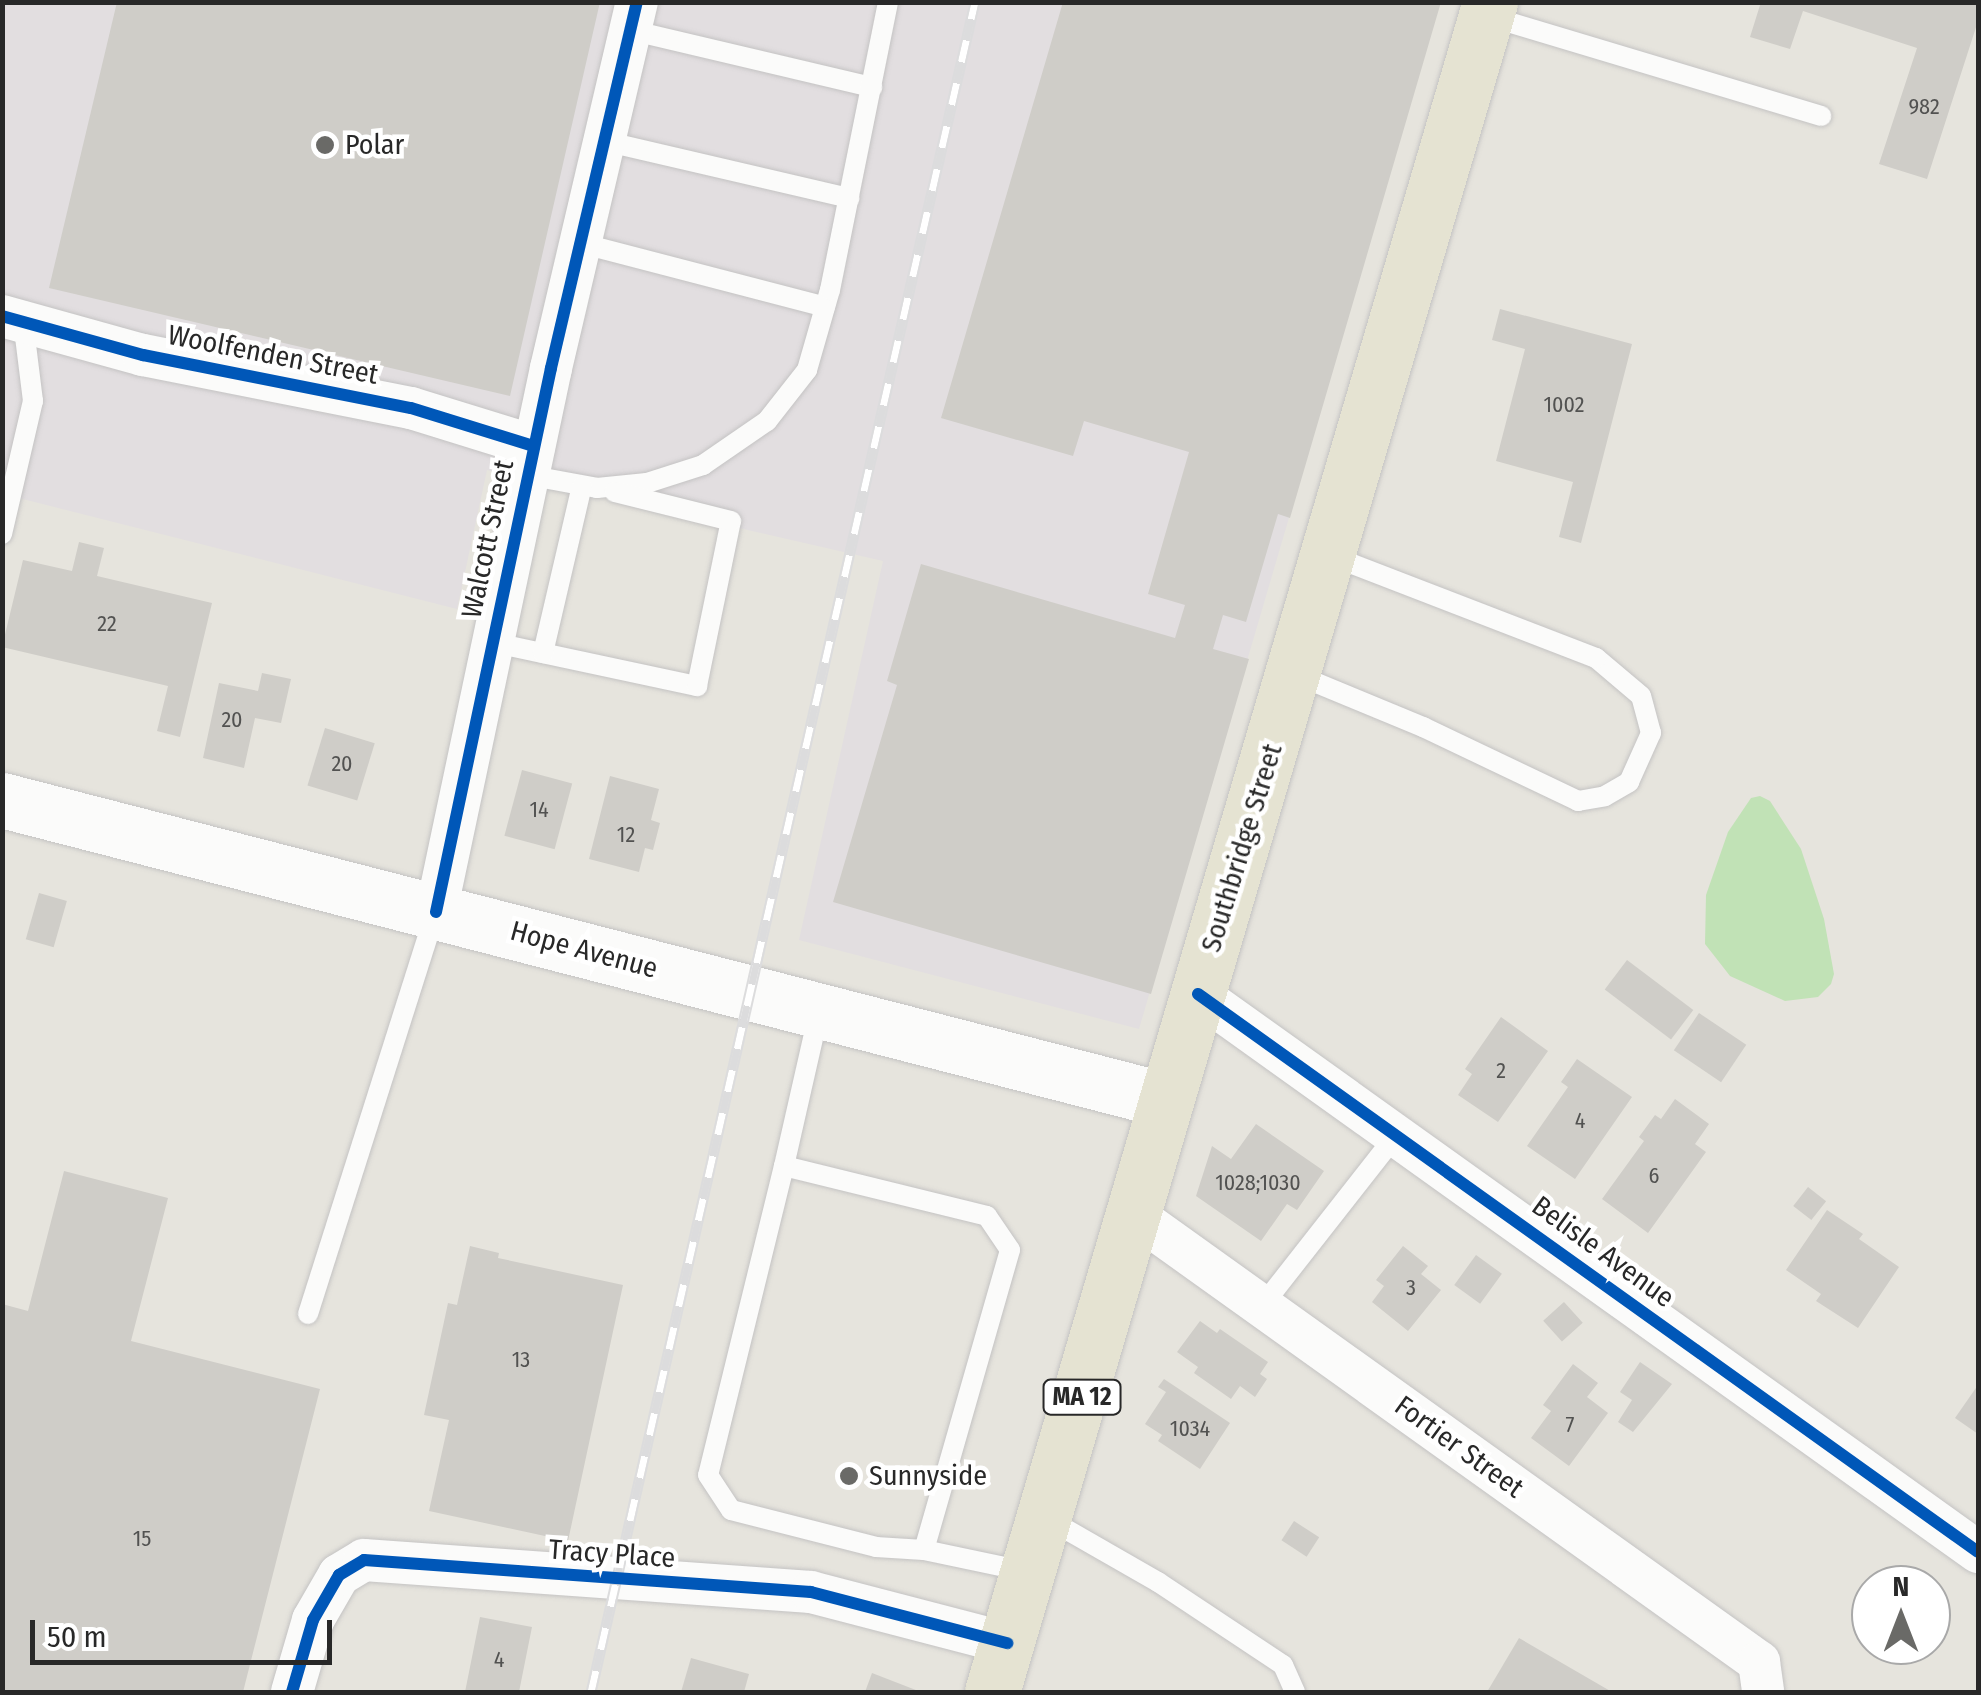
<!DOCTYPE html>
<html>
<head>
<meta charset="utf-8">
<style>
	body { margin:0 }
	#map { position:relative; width:1981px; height:1695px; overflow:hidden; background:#e6e4dd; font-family:"Fira Sans Condensed",sans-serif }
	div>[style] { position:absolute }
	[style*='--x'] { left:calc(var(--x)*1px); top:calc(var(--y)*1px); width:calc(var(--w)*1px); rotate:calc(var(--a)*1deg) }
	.industrial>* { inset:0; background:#e2dee0 }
	.green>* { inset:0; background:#c1e2b6 }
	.building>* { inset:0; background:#cfcdc8; transform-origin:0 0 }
	.roads { filter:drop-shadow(0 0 2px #c4c3c3) drop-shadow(0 0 2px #c4c3c3) }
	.lane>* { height:20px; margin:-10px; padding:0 10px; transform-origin:10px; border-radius:10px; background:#fbfbfa }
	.street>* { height:42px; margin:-21px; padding:0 21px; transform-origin:21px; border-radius:21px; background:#fbfbfa }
	.secondary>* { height:55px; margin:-27.5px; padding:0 27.5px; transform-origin:27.5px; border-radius:27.5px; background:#fbfbfa }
	.primary>* { height:55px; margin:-27.5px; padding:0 27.5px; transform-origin:27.5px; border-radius:27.5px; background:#e5e3d2 }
	.rail>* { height:11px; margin-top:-5.5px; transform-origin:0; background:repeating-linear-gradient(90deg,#fff 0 22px,#dcdcdd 0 44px); box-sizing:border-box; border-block:2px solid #dcdcdd }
	.cycleway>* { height:12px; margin:-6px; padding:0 6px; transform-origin:6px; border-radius:6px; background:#0057b8 }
	.dots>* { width:28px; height:28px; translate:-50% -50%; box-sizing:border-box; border:5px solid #fff; border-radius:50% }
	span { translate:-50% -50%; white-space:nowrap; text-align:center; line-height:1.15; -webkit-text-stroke:9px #fff; paint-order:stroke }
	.number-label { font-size:22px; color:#525251 }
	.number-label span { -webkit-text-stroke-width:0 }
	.shield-label span { padding:2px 8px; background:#fff; border:2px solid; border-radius:8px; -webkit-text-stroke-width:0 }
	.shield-label { font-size:25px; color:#282828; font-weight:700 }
	.poi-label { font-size:28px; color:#282828 }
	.left { translate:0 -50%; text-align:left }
	.street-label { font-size:28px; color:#282828 }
	.frame { position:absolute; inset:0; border:5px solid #282828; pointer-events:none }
	.north { position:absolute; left:1851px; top:1565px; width:100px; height:100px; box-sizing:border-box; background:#fff; border:2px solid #a9a9a9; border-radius:50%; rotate:0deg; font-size:28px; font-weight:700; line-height:40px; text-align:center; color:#282828 }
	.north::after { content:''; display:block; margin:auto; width:35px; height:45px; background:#6a6a67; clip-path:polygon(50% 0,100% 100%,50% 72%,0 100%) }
	.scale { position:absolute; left:30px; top:1620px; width:302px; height:45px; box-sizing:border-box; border:5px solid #282828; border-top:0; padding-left:12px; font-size:30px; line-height:35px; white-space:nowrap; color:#282828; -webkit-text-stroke:8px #fff; paint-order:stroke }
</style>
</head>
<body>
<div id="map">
	<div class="industrial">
		<div style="clip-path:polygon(2px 3px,1440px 3px,1139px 1029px,799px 940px,883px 561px,487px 470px,457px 609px,3px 494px)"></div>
	</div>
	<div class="green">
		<div style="clip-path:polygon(1760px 796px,1770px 801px,1801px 849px,1824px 919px,1834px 974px,1831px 984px,1818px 997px,1785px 1001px,1730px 976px,1705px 944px,1706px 895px,1728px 832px,1751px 798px)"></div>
	</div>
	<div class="building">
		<div style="clip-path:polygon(117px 2px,600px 2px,510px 396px,49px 288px)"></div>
		<div style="clip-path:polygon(1063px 2px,1441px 2px,1290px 518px,1278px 514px,1246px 622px,1223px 615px,1213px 649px,1249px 659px,1151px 994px,833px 902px,897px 685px,887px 681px,921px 564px,1175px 638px,1185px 605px,1148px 594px,1189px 452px,1084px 421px,1073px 456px,941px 418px)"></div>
		<div style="clip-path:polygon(1761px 2px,1978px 2px,1978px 21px,1927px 179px,1879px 164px,1917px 48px,1803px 11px,1790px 49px,1750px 37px)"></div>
		<div style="clip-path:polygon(1500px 309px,1632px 344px,1581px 543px,1559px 537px,1573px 482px,1496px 461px,1525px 349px,1492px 340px)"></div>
		<div style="clip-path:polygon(79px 542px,104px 548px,97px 576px,212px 603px,180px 737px,157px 731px,168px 686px,2px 647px,23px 560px,72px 571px)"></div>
		<div style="clip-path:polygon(262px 673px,291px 679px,281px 723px,255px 718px,244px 768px,203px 758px,219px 683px,258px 691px)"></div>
		<div style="left:325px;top:728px;width:52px;height:60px;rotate:17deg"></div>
		<div style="left:522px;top:770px;width:52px;height:68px;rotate:15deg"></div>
		<div style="clip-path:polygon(610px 776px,659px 789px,651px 820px,660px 823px,653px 850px,645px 848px,639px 872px,589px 859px)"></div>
		<div style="left:39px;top:893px;width:29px;height:48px;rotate:16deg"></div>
		<div style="left:1627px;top:960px;width:83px;height:37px;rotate:37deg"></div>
		<div style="left:1699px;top:1013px;width:57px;height:45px;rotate:34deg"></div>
		<div style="clip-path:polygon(1501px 1017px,1548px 1051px,1498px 1122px,1458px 1095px,1472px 1074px,1465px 1069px)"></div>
		<div style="clip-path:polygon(1577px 1059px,1632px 1097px,1575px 1179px,1527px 1146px,1568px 1087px,1561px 1082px)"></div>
		<div style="clip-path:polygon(1675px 1099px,1709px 1124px,1695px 1144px,1706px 1152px,1648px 1233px,1602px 1199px,1644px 1141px,1639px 1137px,1655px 1115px,1661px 1119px)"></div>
		<div style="clip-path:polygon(1256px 1124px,1324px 1171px,1297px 1210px,1287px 1204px,1261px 1241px,1196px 1196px,1212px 1146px,1231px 1159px)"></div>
		<div style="clip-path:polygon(64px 1171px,168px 1198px,131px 1341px,320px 1389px,243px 1692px,2px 1690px,2px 1304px,28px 1311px)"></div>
		<div style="left:1808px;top:1187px;width:23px;height:24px;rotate:38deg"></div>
		<div style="clip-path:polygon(1827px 1210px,1863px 1234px,1859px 1239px,1899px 1267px,1858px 1328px,1816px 1301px,1821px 1294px,1786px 1270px)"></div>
		<div style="clip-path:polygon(470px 1246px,499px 1253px,498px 1258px,623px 1285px,568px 1541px,429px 1511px,449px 1420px,424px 1415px,448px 1303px,457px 1305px)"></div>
		<div style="clip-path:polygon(1403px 1246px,1428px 1266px,1421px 1274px,1441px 1290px,1408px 1331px,1372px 1302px,1384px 1286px,1376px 1280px)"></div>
		<div style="left:1476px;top:1255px;width:32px;height:37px;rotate:36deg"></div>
		<div style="left:1564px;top:1302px;width:28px;height:28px;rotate:48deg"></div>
		<div style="clip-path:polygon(1200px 1321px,1217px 1333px,1220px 1329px,1268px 1362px,1260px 1374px,1267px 1379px,1255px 1397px,1240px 1386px,1231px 1399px,1194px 1373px,1198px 1367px,1177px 1352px)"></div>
		<div style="clip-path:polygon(1640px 1362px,1672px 1384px,1633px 1432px,1618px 1422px,1632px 1400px,1620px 1392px)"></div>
		<div style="clip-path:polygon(1573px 1364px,1598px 1383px,1587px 1397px,1608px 1413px,1569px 1466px,1531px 1438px,1551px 1411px,1543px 1405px)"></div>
		<div style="clip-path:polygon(1164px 1379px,1230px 1423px,1200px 1469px,1158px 1441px,1162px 1435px,1145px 1424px,1166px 1392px,1158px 1387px)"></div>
		<div style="clip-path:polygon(1978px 1385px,1978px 1434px,1955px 1418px)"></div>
		<div style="left:1294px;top:1521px;width:30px;height:23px;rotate:33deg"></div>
		<div style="clip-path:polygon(480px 1617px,532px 1627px,519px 1692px,465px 1692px)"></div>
		<div style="clip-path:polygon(1519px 1638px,1612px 1692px,1487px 1692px)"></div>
		<div style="clip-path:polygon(691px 1658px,749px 1674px,744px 1692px,681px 1692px)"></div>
		<div style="clip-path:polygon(872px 1673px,921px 1692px,865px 1692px)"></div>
	</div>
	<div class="roads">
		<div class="lane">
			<div style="--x:1488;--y:16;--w:348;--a:16.7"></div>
			<div style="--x:630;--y:30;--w:249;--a:13.3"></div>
			<div style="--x:604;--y:141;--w:252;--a:13.1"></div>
			<div style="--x:580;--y:243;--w:253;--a:14.6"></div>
			<div style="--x:527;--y:475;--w:71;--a:10.5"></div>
			<div style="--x:597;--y:488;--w:50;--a:-5.7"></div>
			<div style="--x:647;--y:483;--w:59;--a:-17.8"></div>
			<div style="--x:703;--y:465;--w:78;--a:-34.5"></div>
			<div style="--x:767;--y:421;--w:65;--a:-51.9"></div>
			<div style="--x:807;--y:370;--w:83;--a:-74"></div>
			<div style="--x:830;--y:290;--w:294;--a:-78.6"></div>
			<div style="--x:2;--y:534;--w:137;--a:-76.9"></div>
			<div style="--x:33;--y:401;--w:81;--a:-97.1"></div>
			<div style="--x:491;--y:642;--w:211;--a:12.1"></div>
			<div style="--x:697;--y:686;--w:168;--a:-78.4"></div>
			<div style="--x:731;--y:521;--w:120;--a:-166"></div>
			<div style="--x:543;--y:653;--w:171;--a:-76.9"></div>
			<div style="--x:1295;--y:674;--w:139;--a:22.5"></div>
			<div style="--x:1423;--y:727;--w:172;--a:25.5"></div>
			<div style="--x:1578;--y:801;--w:27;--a:-10"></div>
			<div style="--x:1605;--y:796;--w:28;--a:-30"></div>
			<div style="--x:1629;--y:782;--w:54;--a:-65.8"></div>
			<div style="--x:1651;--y:733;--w:38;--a:-105"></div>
			<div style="--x:1641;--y:696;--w:59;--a:-139.8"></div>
			<div style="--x:1596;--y:658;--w:288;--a:-158.9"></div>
			<div style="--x:819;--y:1012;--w:158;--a:102.8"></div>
			<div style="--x:784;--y:1166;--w:209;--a:13.8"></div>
			<div style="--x:987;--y:1216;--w:41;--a:55.9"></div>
			<div style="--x:1010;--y:1250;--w:312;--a:106"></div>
			<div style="--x:924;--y:1550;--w:102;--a:11.9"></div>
			<div style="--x:784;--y:1166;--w:318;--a:103.8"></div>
			<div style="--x:708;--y:1475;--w:42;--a:56.7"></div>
			<div style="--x:731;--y:1510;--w:150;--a:14.3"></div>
			<div style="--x:876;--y:1547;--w:48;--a:3.6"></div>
			<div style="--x:1262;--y:1306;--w:217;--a:-51.9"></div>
			<div style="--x:308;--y:1314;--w:421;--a:-72.4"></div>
			<div style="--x:1048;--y:1519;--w:127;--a:29.8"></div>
			<div style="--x:1158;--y:1582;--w:150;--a:33.6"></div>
			<div style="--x:1283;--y:1665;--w:30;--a:66"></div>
		</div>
		<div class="street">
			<div style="--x:2;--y:316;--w:146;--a:15.5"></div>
			<div style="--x:143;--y:355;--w:273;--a:11.2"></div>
			<div style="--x:411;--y:408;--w:129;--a:17.2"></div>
			<div style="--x:436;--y:912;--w:556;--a:-78.06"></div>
			<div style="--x:551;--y:368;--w:376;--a:-76.8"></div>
			<div style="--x:1198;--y:994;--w:959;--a:35.58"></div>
			<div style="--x:1133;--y:1214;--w:770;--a:35.59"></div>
			<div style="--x:1759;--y:1662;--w:30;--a:82"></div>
			<div style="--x:292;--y:1692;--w:75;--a:-73.7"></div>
			<div style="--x:313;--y:1620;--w:52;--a:-60"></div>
			<div style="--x:339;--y:1575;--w:29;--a:-31"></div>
			<div style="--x:364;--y:1560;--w:448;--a:4.1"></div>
			<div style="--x:811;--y:1592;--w:203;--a:14.6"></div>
		</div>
		<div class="secondary">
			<div style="--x:2;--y:800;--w:1201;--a:14.46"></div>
		</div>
		<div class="primary">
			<div style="--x:992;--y:1692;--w:1762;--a:-73.58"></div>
		</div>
	</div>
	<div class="rail">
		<div style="--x:591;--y:1692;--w:1733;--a:-77.2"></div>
	</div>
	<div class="cycleway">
		<div style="--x:2;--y:316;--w:146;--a:15.5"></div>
		<div style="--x:143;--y:355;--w:273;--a:11.2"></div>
		<div style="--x:411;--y:408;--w:129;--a:17.2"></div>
		<div style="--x:436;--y:912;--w:556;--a:-78.06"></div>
		<div style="--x:551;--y:368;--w:376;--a:-76.8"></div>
		<div style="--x:1198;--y:994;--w:959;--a:35.58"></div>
		<div style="--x:292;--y:1692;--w:75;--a:-73.7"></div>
		<div style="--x:313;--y:1620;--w:52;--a:-60"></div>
		<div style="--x:339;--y:1575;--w:29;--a:-31"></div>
		<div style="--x:364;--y:1560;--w:448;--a:4.1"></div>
		<div style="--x:811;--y:1592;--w:203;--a:14.6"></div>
	</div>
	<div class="dots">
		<div style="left:325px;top:145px;background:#6a6a67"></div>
		<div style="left:849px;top:1476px;background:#6a6a67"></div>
	</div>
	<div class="number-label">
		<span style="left:1924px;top:107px">982</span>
		<span style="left:1564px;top:405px">1002</span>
		<span style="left:107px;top:624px">22</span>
		<span style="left:232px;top:720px">20</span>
		<span style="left:342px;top:764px">20</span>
		<span style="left:539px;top:810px">14</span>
		<span style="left:626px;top:835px">12</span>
		<span style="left:1501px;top:1071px">2</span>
		<span style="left:1580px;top:1121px">4</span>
		<span style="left:1654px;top:1176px">6</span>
		<span style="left:1258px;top:1183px">1028;1030</span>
		<span style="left:1411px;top:1288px">3</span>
		<span style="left:521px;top:1360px">13</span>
		<span style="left:1570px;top:1425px">7</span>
		<span style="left:1190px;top:1429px">1034</span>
		<span style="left:142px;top:1539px">15</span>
		<span style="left:499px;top:1660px">4</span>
	</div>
	<div class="shield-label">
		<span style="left:1082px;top:1397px">MA 12</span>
	</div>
	<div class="poi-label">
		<span class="left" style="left:345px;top:145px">Polar</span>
		<span class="left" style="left:869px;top:1476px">Sunnyside</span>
	</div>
	<div class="street-label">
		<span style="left:273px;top:355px;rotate:11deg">Woolfenden Street</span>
		<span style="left:488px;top:539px;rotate:-78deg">Walcott Street</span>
		<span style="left:1242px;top:848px;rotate:-73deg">Southbridge Street</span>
		<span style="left:584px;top:950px;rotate:15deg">Hope Avenue</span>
		<span style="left:1603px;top:1252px;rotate:36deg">Belisle Avenue</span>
		<span style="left:1459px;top:1447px;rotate:36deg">Fortier Street</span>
		<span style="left:612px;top:1554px;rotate:4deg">Tracy Place</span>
	</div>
	<div class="frame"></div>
	<div class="north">N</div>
	<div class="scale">50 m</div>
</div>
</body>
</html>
